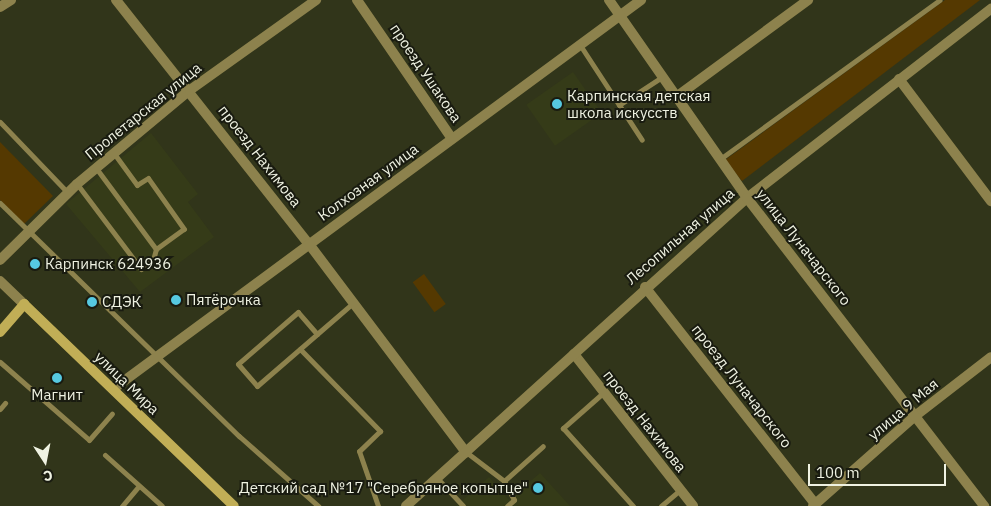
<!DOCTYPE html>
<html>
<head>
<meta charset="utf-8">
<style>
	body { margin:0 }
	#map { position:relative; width:991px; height:506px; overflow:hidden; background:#31351a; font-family:"IBM Plex Sans",sans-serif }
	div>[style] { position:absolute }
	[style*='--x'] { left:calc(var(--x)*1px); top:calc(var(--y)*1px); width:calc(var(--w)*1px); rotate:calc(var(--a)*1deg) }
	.built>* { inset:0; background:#353b18; transform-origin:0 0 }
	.green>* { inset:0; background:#553901; transform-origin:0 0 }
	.service>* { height:5px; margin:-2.5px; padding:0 2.5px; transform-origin:2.5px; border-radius:2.5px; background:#8d824d }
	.minor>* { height:10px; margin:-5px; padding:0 5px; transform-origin:5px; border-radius:5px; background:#8d824d }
	.tertiary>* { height:10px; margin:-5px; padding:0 5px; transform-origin:5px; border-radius:5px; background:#8d824d }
	.secondary>* { height:10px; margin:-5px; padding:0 5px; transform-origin:5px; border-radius:5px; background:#c1ae56 }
	.dots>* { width:14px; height:14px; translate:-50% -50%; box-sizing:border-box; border:2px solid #191b10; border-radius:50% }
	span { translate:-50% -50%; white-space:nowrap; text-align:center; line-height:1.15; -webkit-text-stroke:4px #191b10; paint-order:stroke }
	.street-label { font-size:15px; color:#eff2e2 }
	.poi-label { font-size:15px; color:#eff2e2 }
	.left { translate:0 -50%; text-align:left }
	.right { translate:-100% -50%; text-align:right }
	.north { position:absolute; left:20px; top:436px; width:50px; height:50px; -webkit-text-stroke:4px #191b10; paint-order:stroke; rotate:169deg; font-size:14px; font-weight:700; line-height:20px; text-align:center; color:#eff2e2 }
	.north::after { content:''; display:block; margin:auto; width:18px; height:22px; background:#eff2e2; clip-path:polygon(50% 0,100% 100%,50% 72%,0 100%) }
	.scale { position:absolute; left:808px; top:464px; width:138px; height:22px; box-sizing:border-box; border:2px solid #eff2e2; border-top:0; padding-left:6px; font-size:15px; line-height:18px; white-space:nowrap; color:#eff2e2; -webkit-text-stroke:4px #191b10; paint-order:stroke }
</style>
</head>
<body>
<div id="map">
	<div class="built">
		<div style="left:573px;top:72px;width:50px;height:57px;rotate:55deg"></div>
		<div style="clip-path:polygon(151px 133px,198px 194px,188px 202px,214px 237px,140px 292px,66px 204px)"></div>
		<div style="clip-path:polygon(540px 473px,570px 506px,456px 506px,489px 477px,509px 500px)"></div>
	</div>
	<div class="green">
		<div style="clip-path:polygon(945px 0,980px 0,742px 181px,725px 160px)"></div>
		<div style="clip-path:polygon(0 142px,53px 196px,24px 224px,0 200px)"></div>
		<div style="left:424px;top:274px;width:37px;height:14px;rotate:54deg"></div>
	</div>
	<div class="service">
		<div style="--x:580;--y:45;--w:113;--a:56.9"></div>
		<div style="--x:619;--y:105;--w:51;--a:-33.1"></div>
		<div style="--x:0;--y:122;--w:98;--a:46.2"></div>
		<div style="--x:720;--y:159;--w:271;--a:-35.9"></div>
		<div style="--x:96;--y:168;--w:101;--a:53.5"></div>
		<div style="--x:156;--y:249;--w:34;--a:-36"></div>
		<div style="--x:184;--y:229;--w:62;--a:-125.2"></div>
		<div style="--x:148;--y:178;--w:13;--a:148"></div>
		<div style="--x:137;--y:185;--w:39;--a:-126"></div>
		<div style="--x:77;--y:184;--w:106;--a:53"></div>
		<div style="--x:141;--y:269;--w:15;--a:-37"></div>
		<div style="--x:153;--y:260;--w:11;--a:-75"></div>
		<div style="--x:0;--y:203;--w:334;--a:44.3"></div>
		<div style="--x:239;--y:436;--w:106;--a:41.5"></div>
		<div style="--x:317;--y:334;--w:29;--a:-131"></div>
		<div style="--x:298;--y:312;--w:79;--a:139.1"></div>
		<div style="--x:238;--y:364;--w:29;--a:49"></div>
		<div style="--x:257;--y:386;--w:79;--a:-40.9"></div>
		<div style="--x:317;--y:334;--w:48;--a:-40.7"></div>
		<div style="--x:300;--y:349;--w:115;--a:45.7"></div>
		<div style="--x:380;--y:431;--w:29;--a:136"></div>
		<div style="--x:359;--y:451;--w:58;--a:70.9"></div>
		<div style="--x:0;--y:362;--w:118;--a:41.2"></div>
		<div style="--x:89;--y:440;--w:35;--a:-49"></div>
		<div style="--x:604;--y:392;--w:55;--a:138.7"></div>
		<div style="--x:563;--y:428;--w:105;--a:48.1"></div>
		<div style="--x:0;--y:409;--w:8;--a:-50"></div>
		<div style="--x:466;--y:452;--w:48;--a:37.3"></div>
		<div style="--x:504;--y:481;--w:21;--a:62"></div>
		<div style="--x:514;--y:500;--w:9;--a:139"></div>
		<div style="--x:105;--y:455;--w:76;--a:41.8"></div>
		<div style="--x:437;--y:478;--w:38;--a:47"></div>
		<div style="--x:504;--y:481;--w:52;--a:-41.9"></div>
		<div style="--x:122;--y:506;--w:26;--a:-50"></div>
		<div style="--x:661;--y:506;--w:25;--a:-40"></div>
	</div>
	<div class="minor">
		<div style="--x:116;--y:0;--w:311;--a:51.7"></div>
		<div style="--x:309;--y:244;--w:261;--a:53"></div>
		<div style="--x:357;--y:0;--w:168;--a:55.6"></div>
		<div style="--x:0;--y:7;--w:13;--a:-32"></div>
		<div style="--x:899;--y:79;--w:153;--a:53"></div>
		<div style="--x:676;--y:97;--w:164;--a:-36.3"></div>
		<div style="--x:0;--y:260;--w:108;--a:-44.6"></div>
		<div style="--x:77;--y:184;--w:147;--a:-39.8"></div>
		<div style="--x:190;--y:90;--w:155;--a:-35.5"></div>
		<div style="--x:0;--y:281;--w:33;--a:44"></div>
		<div style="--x:645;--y:287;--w:276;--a:51.9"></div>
		<div style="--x:574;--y:354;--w:193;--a:51.9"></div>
		<div style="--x:113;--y:389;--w:656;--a:-36.38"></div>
		<div style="--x:406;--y:506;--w:460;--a:-42.1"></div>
		<div style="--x:747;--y:198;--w:309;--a:-37.8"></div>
		<div style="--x:813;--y:506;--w:136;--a:-41.4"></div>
		<div style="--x:915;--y:416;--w:96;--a:-37.8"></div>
	</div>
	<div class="tertiary">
		<div style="--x:609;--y:0;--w:241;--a:55.1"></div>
		<div style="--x:747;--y:198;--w:389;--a:52.4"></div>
	</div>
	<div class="secondary">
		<div style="--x:0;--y:332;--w:37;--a:-49"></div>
		<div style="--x:24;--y:304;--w:291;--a:43.9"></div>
	</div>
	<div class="dots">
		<div style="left:557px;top:104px;background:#56c9e1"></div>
		<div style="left:35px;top:264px;background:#56c9e1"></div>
		<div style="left:176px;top:300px;background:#56c9e1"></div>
		<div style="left:92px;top:302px;background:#56c9e1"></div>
		<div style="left:57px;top:378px;background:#56c9e1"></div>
		<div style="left:538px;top:488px;background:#56c9e1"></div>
	</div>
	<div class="street-label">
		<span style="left:426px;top:73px;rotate:56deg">проезд Ушакова</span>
		<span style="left:143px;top:111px;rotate:-39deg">Пролетарская улица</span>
		<span style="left:260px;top:156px;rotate:52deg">проезд Нахимова</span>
		<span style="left:368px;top:182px;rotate:-36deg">Колхозная улица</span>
		<span style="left:680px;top:236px;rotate:-41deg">Лесопильная улица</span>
		<span style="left:804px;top:247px;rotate:52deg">улица Луначарского</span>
		<span style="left:127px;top:383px;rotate:44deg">улица Мира</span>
		<span style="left:742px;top:386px;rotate:52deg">проезд Луначарского</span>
		<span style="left:903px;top:409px;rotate:-40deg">улица 9 Мая</span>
		<span style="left:645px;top:421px;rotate:52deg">проезд Нахимова</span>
	</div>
	<div class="poi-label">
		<span class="left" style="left:567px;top:104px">Карпинская детская<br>школа искусств</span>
		<span class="left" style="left:45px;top:264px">Карпинск 624936</span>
		<span class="left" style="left:186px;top:300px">Пятёрочка</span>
		<span class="left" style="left:102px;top:302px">СДЭК</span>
		<span style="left:57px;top:395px">Магнит</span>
		<span class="right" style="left:528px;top:488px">Детский сад №17 "Серебряное копытце"</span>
	</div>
	<div class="north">С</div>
	<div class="scale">100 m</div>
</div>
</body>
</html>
